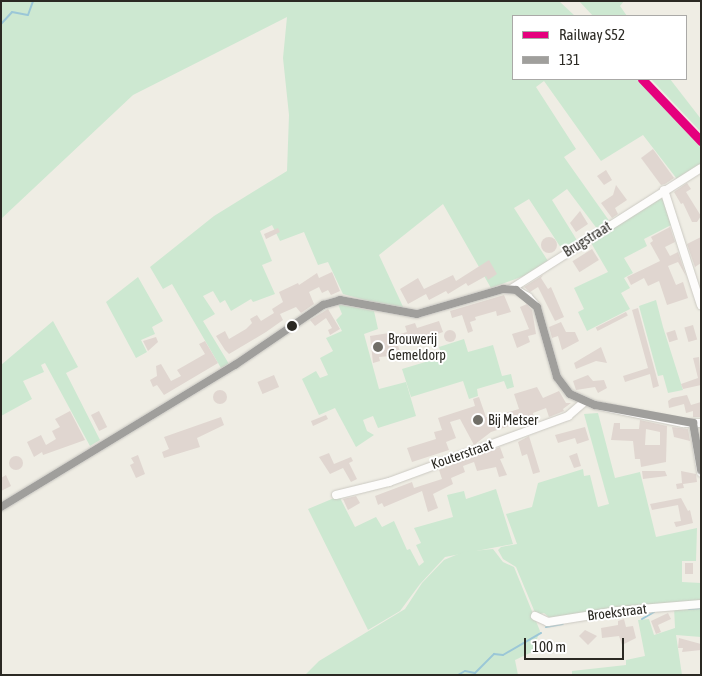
<!DOCTYPE html>
<html>
<head>
<meta charset="utf-8">
<style>
	body { margin:0 }
	#map { position:relative; width:702px; height:676px; overflow:hidden; background:#efede4; font-family:"Asap Condensed",sans-serif }
	div>[style] { position:absolute }
	[style*='--x'] { left:calc(var(--x)*1px); top:calc(var(--y)*1px); width:calc(var(--w)*1px); rotate:calc(var(--a)*1deg) }
	.green>* { inset:0; background:#cde8d1 }
	.stream>* { height:2px; margin:-1px; padding:0 1px; transform-origin:1px; border-radius:1px; background:#9bc7d7 }
	.building>* { inset:0; background:#e0d6d0; transform-origin:0 0 }
	.round { border-radius:50% }
	.roads { filter:drop-shadow(0 0 1px #cbc9c2) drop-shadow(0 0 1px #cbc9c2) }
	.minor>* { height:8px; margin:-4px; padding:0 4px; transform-origin:4px; border-radius:4px; background:#fdfcfb }
	.bus-1>* { height:8px; margin:-4px; padding:0 4px; transform-origin:4px; border-radius:4px; background:#a09f9c }
	.rail-1>* { height:9px; margin:-4.5px; padding:0 4.5px; transform-origin:4.5px; border-radius:4.5px; background:#e5007d }
	.dots>* { width:14px; height:14px; translate:-50% -50%; box-sizing:border-box; border:2px solid #fff; border-radius:50% }
	span { translate:-50% -50%; white-space:nowrap; text-align:center; line-height:1.15; -webkit-text-stroke:4px #fff; paint-order:stroke }
	.street-label { font-size:14px; color:#2b2923 }
	.poi-label { font-size:14px; color:#2b2923 }
	.left { translate:0 -50%; text-align:left }
	.frame { position:absolute; inset:0; border:2px solid #2b2923; pointer-events:none }
	.legend { position:absolute; left:512px; top:15px; width:175px; height:65px; box-sizing:border-box; background:#fff; border:1px solid #aaa9a7; margin:0; padding:6px 9px; list-style:none; font-size:15px; color:#2b2923 }
	.legend li { display:flex; align-items:center; gap:10px; height:25px }
	.legend b { width:25px; border:1px solid #aaa9a7 }
	.scale { position:absolute; left:524px; top:638px; width:100px; height:22px; box-sizing:border-box; border:2px solid #2b2923; border-top:0; padding-left:6px; font-size:15px; line-height:18px; white-space:nowrap; color:#2b2923; -webkit-text-stroke:4px #fff; paint-order:stroke }
</style>
</head>
<body>
<div id="map">
	<div class="green">
		<div style="clip-path:polygon(1px 1px,559px 1px,575px 16px,513px 16px,513px 79px,639px 79px,701px 146px,701px 164px,677px 179px,643px 135px,601px 161px,544px 81px,536px 87px,576px 149px,564px 157px,610px 222px,598px 230px,567px 189px,552px 200px,578px 242px,563px 251px,529px 199px,514px 208px,548px 261px,524px 276px,491px 288px,443px 204px,379px 255px,405px 311px,343px 294px,328px 262px,318px 265px,304px 232px,280px 241px,272px 225px,260px 231px,272px 261px,262px 265px,275px 294px,253px 302px,251px 299px,231px 311px,225px 300px,220px 303px,213px 291px,203px 296px,215px 314px,203px 321px,229px 364px,221px 368px,172px 284px,163px 289px,150px 267px,214px 216px,287px 171px,289px 115px,283px 58px,287px 17px,133px 95px,1px 219px)"></div>
		<div style="clip-path:polygon(579px 1px,624px 1px,620px 6px,627px 16px,593px 16px)"></div>
		<div style="clip-path:polygon(651px 79px,670px 79px,701px 119px,701px 132px)"></div>
		<div style="clip-path:polygon(659px 197px,667px 202px,673px 224px,644px 239px,647px 246px,624px 258px,633px 273px,624px 278px,630px 288px,621px 293px,630px 309px,587px 331px,578px 312px,584px 309px,574px 288px,608px 272px,590px 241px)"></div>
		<div style="clip-path:polygon(138px 277px,163px 321px,152px 327px,155px 334px,141px 340px,147px 352px,136px 358px,106px 302px)"></div>
		<div style="clip-path:polygon(656px 300px,663px 327px,683px 390px,668px 393px,663px 375px,658px 376px,639px 306px)"></div>
		<div style="clip-path:polygon(338px 304px,374px 311px,378px 329px,364px 334px,379px 389px,406px 382px,416px 416px,378px 428px,373px 416px,363px 420px,367px 431px,374px 435px,356px 447px,335px 408px,319px 415px,302px 379px,316px 371px,320px 378px,328px 375px,320px 358px,333px 351px,326px 338px,342px 331px,336px 320px,342px 314px)"></div>
		<div style="clip-path:polygon(53px 321px,78px 367px,66px 373px,100px 440px,90px 446px,45px 363px,41px 365px,44px 372px,23px 381px,32px 399px,1px 416px,1px 365px)"></div>
		<div style="clip-path:polygon(464px 339px,468px 352px,493px 345px,502px 376px,511px 374px,514px 387px,507px 389px,504px 381px,477px 389px,478px 396px,469px 399px,463px 381px,411px 397px,402px 369px,442px 357px,439px 347px)"></div>
		<div style="clip-path:polygon(598px 413px,615px 478px,640px 472px,656px 537px,697px 528px,696px 561px,682px 561px,682px 582px,701px 583px,701px 601px,550px 618px,544px 613px,536px 615px,516px 567px,503px 559px,498px 550px,501px 547px,517px 544px,506px 514px,532px 507px,538px 483px,583px 469px,584px 476px,590px 475px,598px 507px,609px 504px,584px 414px)"></div>
		<div style="clip-path:polygon(496px 489px,513px 544px,445px 557px,420px 584px,400px 611px,368px 630px,308px 509px,339px 496px,355px 527px,376px 517px,382px 527px,394px 521px,407px 550px,410px 549px,419px 566px,424px 562px,416px 545px,421px 543px,414px 528px,453px 517px,447px 495px,464px 491px,466px 499px)"></div>
		<div style="clip-path:polygon(493px 549px,503px 562px,514px 567px,540px 631px,532px 652px,515px 660px,518px 675px,305px 675px,319px 661px,405px 609px,422px 583px,444px 560px,463px 552px)"></div>
		<div style="clip-path:polygon(701px 605px,701px 637px,676px 635px,682px 675px,572px 675px,572px 671px,626px 665px,626px 660px,645px 656px,638px 620px,649px 619px,654px 635px,675px 628px,674px 607px)"></div>
	</div>
	<div class="stream">
		<div style="--x:1;--y:24;--w:16;--a:-47"></div>
		<div style="--x:12;--y:12;--w:16;--a:11"></div>
		<div style="--x:28;--y:15;--w:15;--a:-70"></div>
		<div style="--x:689;--y:609;--w:12;--a:-5"></div>
		<div style="--x:615;--y:615;--w:10;--a:-6"></div>
		<div style="--x:642;--y:619;--w:14;--a:-30"></div>
		<div style="--x:546;--y:627;--w:17;--a:-10"></div>
		<div style="--x:458;--y:675;--w:8;--a:-30"></div>
		<div style="--x:465;--y:671;--w:10;--a:11"></div>
		<div style="--x:475;--y:673;--w:27;--a:-45"></div>
		<div style="--x:494;--y:654;--w:9;--a:6"></div>
		<div style="--x:503;--y:655;--w:44;--a:-30.1"></div>
	</div>
	<div class="building">
		<div style="clip-path:polygon(653px 149px,674px 178px,665px 184px,661px 185px,641px 158px)"></div>
		<div style="clip-path:polygon(606px 170px,612px 180px,604px 185px,597px 176px)"></div>
		<div style="clip-path:polygon(687px 183px,691px 189px,686px 192px,701px 216px,697px 222px,692px 222px,683px 203px,681px 204px,674px 192px)"></div>
		<div style="clip-path:polygon(616px 185px,627px 200px,615px 208px,618px 214px,612px 218px,601px 203px,613px 195px)"></div>
		<div style="clip-path:polygon(580px 211px,588px 224px,576px 232px,570px 223px)"></div>
		<div style="clip-path:polygon(670px 227px,675px 242px,665px 247px,670px 256px,678px 252px,686px 276px,678px 262px,668px 266px,676px 285px,683px 282px,688px 298px,667px 305px,659px 281px,648px 286px,644px 278px,631px 285px,627px 277px,660px 261px,650px 243px,653px 241px,651px 237px)"></div>
		<div style="clip-path:polygon(278px 228px,280px 232px,266px 239px,264px 234px)"></div>
		<div style="clip-path:polygon(701px 237px,701px 263px,695px 267px,687px 244px)"></div>
		<div class="round" style="left:541px;top:237px;width:16px;height:16px"></div>
		<div style="left:592px;top:249px;width:13px;height:23px;rotate:58deg"></div>
		<div style="clip-path:polygon(489px 260px,497px 274px,488px 280px,486px 276px,468px 286px,466px 283px,448px 294px,446px 291px,429px 300px,426px 294px,408px 304px,400px 289px,418px 278px,424px 289px,453px 275px,456px 281px)"></div>
		<div style="clip-path:polygon(332px 272px,340px 291px,331px 295px,328px 290px,322px 293px,319px 287px,309px 292px,314px 304px,301px 313px,296px 307px,280px 314px,283px 320px,266px 332px,229px 354px,225px 350px,216px 336px,225px 331px,229px 339px,246px 329px,252px 323px,250px 319px,257px 315px,261px 321px,274px 313px,272px 309px,283px 302px,279px 292px,298px 283px,299px 285px,317px 273px,319px 278px)"></div>
		<div style="clip-path:polygon(543px 275px,541px 278px,548px 289px,551px 287px,564px 317px,555px 321px,538px 287px,530px 292px,524px 287px)"></div>
		<div style="clip-path:polygon(504px 295px,511px 312px,497px 316px,496px 311px,475px 317px,476px 320px,470px 322px,473px 331px,468px 333px,462px 315px,452px 318px,450px 311px)"></div>
		<div style="clip-path:polygon(527px 304px,532px 310px,536px 334px,528px 336px,530px 342px,517px 348px,512px 334px,529px 329px,520px 307px)"></div>
		<div style="clip-path:polygon(638px 308px,659px 386px,653px 388px,650px 374px,625px 382px,623px 376px,648px 368px,632px 310px)"></div>
		<div style="clip-path:polygon(328px 309px,340px 329px,330px 335px,328px 330px,332px 328px,326px 318px,315px 326px,310px 320px)"></div>
		<div style="left:626px;top:312px;width:4px;height:34px;rotate:63deg"></div>
		<div style="clip-path:polygon(439px 321px,443px 332px,432px 336px,432px 341px,426px 343px,423px 334px,397px 342px,401px 355px,379px 357px,380px 361px,373px 363px,370px 336px,389px 333px,390px 337px,407px 332px,405px 326px,415px 323px,417px 328px)"></div>
		<div style="clip-path:polygon(561px 322px,566px 332px,575px 332px,579px 341px,562px 350px,558px 336px,552px 338px,549px 327px)"></div>
		<div style="left:693px;top:325px;width:15px;height:9px;rotate:74deg"></div>
		<div style="left:675px;top:330px;width:10px;height:9px;rotate:73deg"></div>
		<div class="round" style="left:444px;top:330px;width:12px;height:12px"></div>
		<div style="clip-path:polygon(156px 337px,158px 342px,148px 351px,143px 341px)"></div>
		<div style="clip-path:polygon(205px 341px,218px 363px,164px 395px,157px 385px,153px 387px,150px 380px,157px 376px,156px 366px,161px 364px,171px 381px,181px 376px,177px 370px,205px 354px,199px 344px)"></div>
		<div style="clip-path:polygon(601px 347px,607px 363px,596px 361px,576px 369px,574px 363px)"></div>
		<div style="clip-path:polygon(699px 357px,701px 385px,683px 389px,681px 384px,698px 378px,693px 358px)"></div>
		<div style="left:274px;top:375px;width:13px;height:18px;rotate:67deg"></div>
		<div style="clip-path:polygon(588px 375px,593px 381px,604px 380px,607px 388px,598px 393px,595px 387px,576px 390px,573px 381px)"></div>
		<div style="clip-path:polygon(537px 387px,543px 398px,559px 391px,566px 403px,571px 403px,563px 409px,564px 411px,549px 417px,546px 408px,533px 413px,534px 418px,491px 432px,474px 445px,460px 419px,450px 422px,456px 438px,446px 442px,449px 450px,412px 462px,407px 448px,436px 439px,434px 432px,442px 430px,438px 418px,475px 406px,473px 399px,479px 397px,486px 417px,494px 416px,497px 423px,507px 420px,505px 413px,519px 409px,514px 394px)"></div>
		<div class="round" style="left:213px;top:390px;width:14px;height:14px"></div>
		<div style="clip-path:polygon(687px 395px,691px 405px,701px 402px,701px 417px,693px 417px,693px 411px,686px 413px,684px 404px,669px 408px,668px 401px,672px 398px)"></div>
		<div style="clip-path:polygon(70px 411px,85px 440px,43px 455px,42px 452px,34px 457px,27px 442px,41px 435px,46px 445px,56px 439px,52px 431px,60px 427px,55px 419px)"></div>
		<div style="left:99px;top:411px;width:18px;height:9px;rotate:63deg"></div>
		<div style="clip-path:polygon(326px 415px,328px 419px,313px 426px,311px 421px)"></div>
		<div style="clip-path:polygon(221px 417px,224px 425px,197px 438px,200px 447px,164px 458px,162px 452px,169px 449px,164px 437px)"></div>
		<div style="clip-path:polygon(evenodd,640px 420px,667px 426px,666px 462px,641px 467px,640px 459px,635px 459px,633px 441px,611px 440px,614px 423px,620px 423px,620px 429px,639px 429px,640px 420px,646px 429px,660px 432px,660px 445px,645px 445px,646px 429px)"></div>
		<div style="clip-path:polygon(585px 427px,589px 440px,577px 444px,575px 438px,558px 443px,555px 435px)"></div>
		<div style="clip-path:polygon(672px 427px,688px 429px,690px 441px,674px 437px)"></div>
		<div style="clip-path:polygon(529px 436px,540px 472px,533px 474px,527px 454px,522px 456px,518px 442px)"></div>
		<div style="clip-path:polygon(500px 447px,504px 458px,500px 459px,507px 475px,499px 477px,496px 467px,477px 471px,474px 462px,463px 466px,465px 472px,451px 478px,453px 484px,433px 494px,438px 508px,428px 512px,422px 491px,384px 507px,382px 503px,378px 505px,375px 496px,412px 482px,414px 488px,442px 479px,439px 470px)"></div>
		<div style="clip-path:polygon(329px 453px,334px 464px,351px 457px,353px 461px,349px 463px,357px 479px,351px 482px,343px 468px,330px 474px,319px 457px)"></div>
		<div style="clip-path:polygon(577px 453px,581px 466px,574px 468px,569px 456px)"></div>
		<div style="clip-path:polygon(138px 455px,145px 474px,136px 478px,130px 465px,134px 463px,131px 458px)"></div>
		<div class="round" style="left:9px;top:456px;width:14px;height:14px"></div>
		<div style="clip-path:polygon(642px 471px,665px 471px,667px 476px,643px 479px)"></div>
		<div style="clip-path:polygon(681px 471px,696px 474px,697px 482px,683px 484px,684px 488px,677px 489px,676px 484px,682px 483px)"></div>
		<div style="clip-path:polygon(6px 475px,11px 486px,1px 491px,1px 478px)"></div>
		<div style="clip-path:polygon(356px 496px,360px 503px,348px 510px,343px 499px)"></div>
		<div style="clip-path:polygon(681px 498px,688px 511px,690px 510px,693px 523px,676px 527px,674px 522px,681px 521px,678px 505px,652px 510px,650px 504px)"></div>
		<div style="left:685px;top:563px;width:8px;height:11px"></div>
		<div style="clip-path:polygon(668px 613px,671px 619px,658px 625px,661px 632px,656px 634px,651px 621px)"></div>
		<div style="clip-path:polygon(624px 619px,626px 627px,633px 626px,636px 638px,622px 645px,619px 636px,602px 638px,601px 628px,618px 625px,618px 621px)"></div>
		<div style="clip-path:polygon(585px 630px,597px 636px,588px 645px,579px 636px)"></div>
		<div style="clip-path:polygon(679px 638px,701px 644px,701px 650px,682px 652px,683px 648px,678px 648px)"></div>
	</div>
	<div class="roads">
		<div class="minor">
			<div style="--x:664;--y:190;--w:121;--a:72.2"></div>
			<div style="--x:511;--y:289;--w:225;--a:-32.5"></div>
			<div style="--x:693;--y:423;--w:50;--a:80.7"></div>
			<div style="--x:336;--y:495;--w:55;--a:-13.8"></div>
			<div style="--x:389;--y:482;--w:191;--a:-20.2"></div>
			<div style="--x:568;--y:416;--w:21;--a:-41"></div>
			<div style="--x:1;--y:507;--w:274;--a:-31.3"></div>
			<div style="--x:235;--y:365;--w:107;--a:-34.3"></div>
			<div style="--x:323;--y:305;--w:18;--a:-16"></div>
			<div style="--x:340;--y:300;--w:78;--a:10.3"></div>
			<div style="--x:417;--y:314;--w:90;--a:-16.2"></div>
			<div style="--x:503;--y:289;--w:13;--a:4"></div>
			<div style="--x:516;--y:290;--w:14;--a:30"></div>
			<div style="--x:528;--y:297;--w:13;--a:48"></div>
			<div style="--x:537;--y:307;--w:73;--a:74.1"></div>
			<div style="--x:557;--y:377;--w:21;--a:53"></div>
			<div style="--x:570;--y:394;--w:27;--a:24"></div>
			<div style="--x:595;--y:405;--w:90;--a:11.6"></div>
			<div style="--x:683;--y:423;--w:18;--a:0"></div>
			<div style="--x:535;--y:616;--w:14;--a:25"></div>
			<div style="--x:548;--y:622;--w:70;--a:-9.1"></div>
			<div style="--x:617;--y:611;--w:84;--a:-4.8"></div>
		</div>
	</div>
	<div class="bus-1">
		<div style="--x:693;--y:423;--w:48;--a:80.3"></div>
		<div style="--x:1;--y:507;--w:274;--a:-31.3"></div>
		<div style="--x:235;--y:365;--w:107;--a:-34.3"></div>
		<div style="--x:323;--y:305;--w:18;--a:-16"></div>
		<div style="--x:340;--y:300;--w:78;--a:10.3"></div>
		<div style="--x:417;--y:314;--w:90;--a:-16.2"></div>
		<div style="--x:503;--y:289;--w:13;--a:4"></div>
		<div style="--x:516;--y:290;--w:27;--a:39"></div>
		<div style="--x:537;--y:307;--w:73;--a:74.1"></div>
		<div style="--x:557;--y:377;--w:21;--a:53"></div>
		<div style="--x:570;--y:394;--w:27;--a:24"></div>
		<div style="--x:595;--y:405;--w:100;--a:10.4"></div>
	</div>
	<div class="rail-1">
		<div style="--x:642;--y:79;--w:86;--a:46.4"></div>
	</div>
	<div class="dots">
		<div style="left:292px;top:326px;background:#2b2923"></div>
		<div style="left:378px;top:347px;background:#706e67"></div>
		<div style="left:478px;top:420px;background:#706e67"></div>
	</div>
	<div class="street-label">
		<span style="left:587px;top:239px;rotate:-32deg">Brugstraat</span>
		<span style="left:462px;top:454px;rotate:-19deg">Kouterstraat</span>
		<span style="left:617px;top:612px;rotate:-7deg">Broekstraat</span>
	</div>
	<div class="poi-label">
		<span class="left" style="left:388px;top:347px">Brouwerij<br>Gemeldorp</span>
		<span class="left" style="left:488px;top:420px">Bij Metser</span>
	</div>
	<div class="frame"></div>
	<ul class="legend">
	<li><b style="height:6px;background:#e5007d"></b>Railway S52</li>
	<li><b style="height:6px;background:#a09f9c"></b>131</li>
	</ul>
	<div class="scale">100 m</div>
</div>
</body>
</html>
